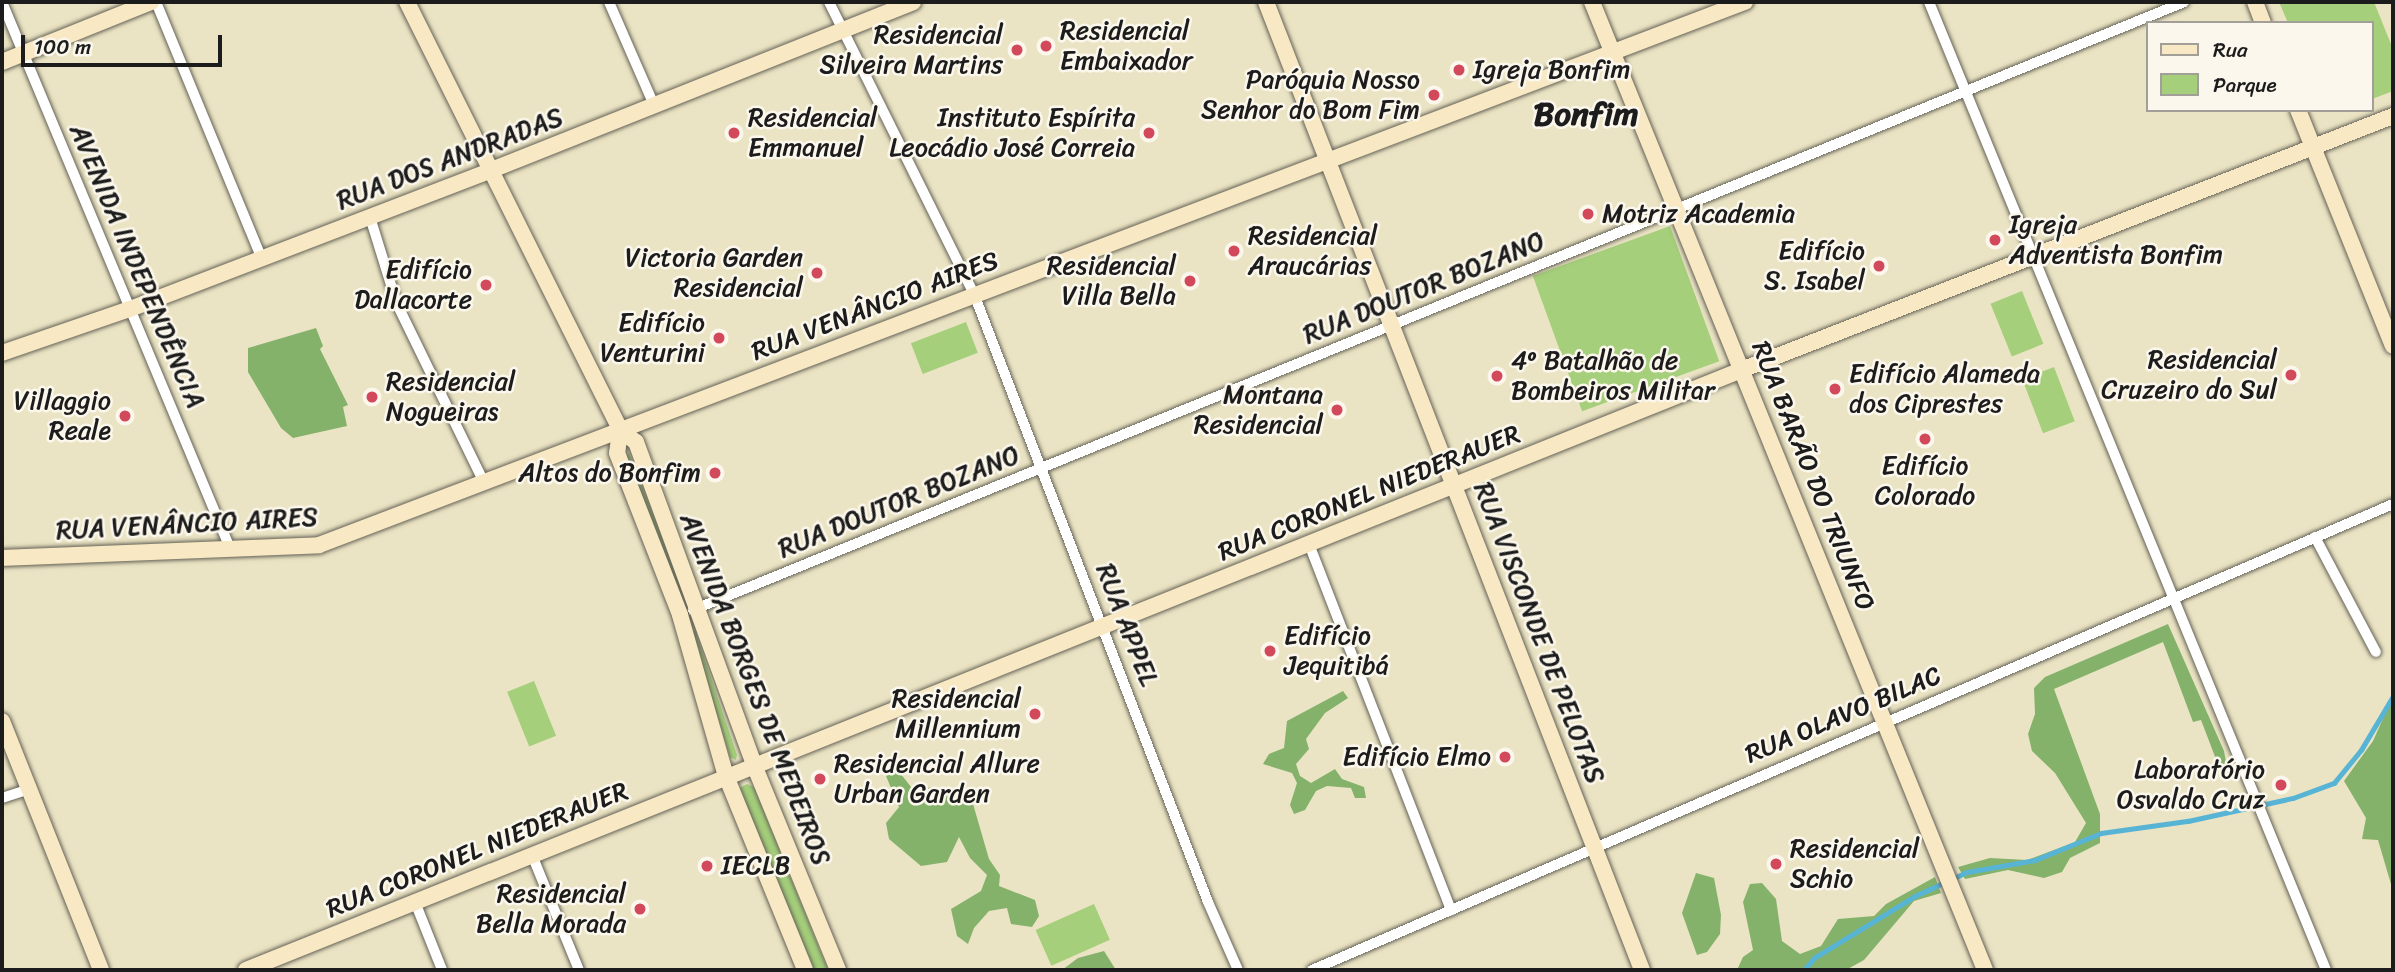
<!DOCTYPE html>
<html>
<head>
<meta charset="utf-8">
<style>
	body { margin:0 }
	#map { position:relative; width:2395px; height:972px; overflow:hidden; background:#ebe4c4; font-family:Sriracha,sans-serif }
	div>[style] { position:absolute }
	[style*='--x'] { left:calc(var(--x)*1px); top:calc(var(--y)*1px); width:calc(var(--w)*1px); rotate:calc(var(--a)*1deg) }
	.green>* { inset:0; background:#a5cf7b; transform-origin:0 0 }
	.forest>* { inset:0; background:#84b26b }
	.stream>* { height:4.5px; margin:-2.25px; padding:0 2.25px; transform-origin:2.25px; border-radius:2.25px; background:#57b4d5 }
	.roads { filter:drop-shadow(0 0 2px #646257) drop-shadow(0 0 2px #646257) }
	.street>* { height:10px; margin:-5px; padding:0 5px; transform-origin:5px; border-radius:5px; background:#fff }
	.secondary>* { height:16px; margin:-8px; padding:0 8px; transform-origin:8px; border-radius:8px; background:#f8e8c3 }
	.dots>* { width:19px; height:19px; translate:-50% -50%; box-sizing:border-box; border:4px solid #fbf7ec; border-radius:50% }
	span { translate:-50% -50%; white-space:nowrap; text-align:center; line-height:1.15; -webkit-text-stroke:5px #fbf7ec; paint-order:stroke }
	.poi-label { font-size:26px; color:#1c1c1c }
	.left { translate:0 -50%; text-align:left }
	.right { translate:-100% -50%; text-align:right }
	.street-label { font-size:26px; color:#1c1c1c }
	.district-label { font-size:33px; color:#1c1c1c; font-weight:700 }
	.frame { position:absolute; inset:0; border:4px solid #1c1c1c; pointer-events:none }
	.legend { position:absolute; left:2146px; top:21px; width:228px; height:91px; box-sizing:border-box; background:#fbf7ec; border:2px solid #a29f99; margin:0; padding:9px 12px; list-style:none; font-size:21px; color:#1c1c1c }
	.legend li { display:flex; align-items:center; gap:14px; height:35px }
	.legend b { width:35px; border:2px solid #a29f99 }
	.scale { position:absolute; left:21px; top:35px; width:201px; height:32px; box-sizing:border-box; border:4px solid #1c1c1c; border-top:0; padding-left:9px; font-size:21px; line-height:24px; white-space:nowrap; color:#1c1c1c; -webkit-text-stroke:5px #fbf7ec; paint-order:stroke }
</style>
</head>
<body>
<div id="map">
	<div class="green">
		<div style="clip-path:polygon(2279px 2px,2374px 2px,2393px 49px,2393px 91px,2372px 99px,2372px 23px,2288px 23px)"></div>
		<div style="left:1670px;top:226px;width:144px;height:146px;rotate:70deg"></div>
		<div style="left:2022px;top:291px;width:57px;height:34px;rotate:68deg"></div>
		<div style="left:966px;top:322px;width:33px;height:59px;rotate:69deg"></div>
		<div style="left:2054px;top:367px;width:58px;height:34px;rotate:69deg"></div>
		<div style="clip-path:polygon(629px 453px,681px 585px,680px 590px,626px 457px)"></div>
		<div style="clip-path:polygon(695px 630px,737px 755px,736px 760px,730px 757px,692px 634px)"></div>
		<div style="left:534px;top:681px;width:59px;height:29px;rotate:68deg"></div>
		<div style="clip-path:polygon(747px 784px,754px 787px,828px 970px,812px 970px,740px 795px,739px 788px)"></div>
		<div style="left:1094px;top:904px;width:39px;height:64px;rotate:66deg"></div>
	</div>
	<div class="forest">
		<div style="clip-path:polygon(316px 328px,323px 346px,320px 349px,348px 405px,343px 407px,347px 426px,293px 438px,281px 428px,248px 372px,248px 348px)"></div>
		<div style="clip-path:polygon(2168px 624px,2224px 751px,2229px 778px,2222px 775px,2201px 720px,2193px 722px,2163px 642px,2054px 689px,2100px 814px,2100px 843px,2070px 858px,2062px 872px,2044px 878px,2008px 870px,1965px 879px,1958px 867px,1990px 858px,2027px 860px,2075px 842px,2086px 823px,2055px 773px,2032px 751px,2028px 734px,2035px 714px,2034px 688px,2045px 677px)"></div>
		<div style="clip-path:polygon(1343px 691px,1348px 698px,1325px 713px,1306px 739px,1309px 749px,1296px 764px,1300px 776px,1311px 783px,1335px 769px,1342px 779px,1364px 787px,1366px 798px,1355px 798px,1351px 788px,1327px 786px,1316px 791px,1305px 810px,1294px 814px,1290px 805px,1297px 783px,1292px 773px,1263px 764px,1269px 754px,1284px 748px,1287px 721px)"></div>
		<div style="clip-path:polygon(2393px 696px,2393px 891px,2378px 840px,2362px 839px,2366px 818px,2344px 781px,2373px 741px)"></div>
		<div style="clip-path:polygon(893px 764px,915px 792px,931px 787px,971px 797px,989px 859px,1000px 875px,999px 886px,1035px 900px,1039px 916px,1032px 927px,1011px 924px,1007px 908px,989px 911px,974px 928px,968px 944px,957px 936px,951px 909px,981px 891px,987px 875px,970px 858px,959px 837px,947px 862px,921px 866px,889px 839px,886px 823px,899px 807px,886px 776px,888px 765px)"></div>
		<div style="clip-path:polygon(1696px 873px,1714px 878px,1721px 915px,1720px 934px,1707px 952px,1697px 955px,1682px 913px)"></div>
		<div style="clip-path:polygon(1935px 877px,1941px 893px,1914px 901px,1864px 960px,1846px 970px,1737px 970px,1743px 957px,1753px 950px,1743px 902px,1750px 884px,1762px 883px,1776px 899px,1782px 941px,1800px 954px,1821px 946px,1838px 919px,1874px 916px,1886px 904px)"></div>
		<div style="clip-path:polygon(1104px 951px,1116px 970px,1062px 970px,1078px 958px)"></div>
	</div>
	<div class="stream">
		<div style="--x:1804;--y:970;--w:16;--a:-50"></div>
		<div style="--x:1814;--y:958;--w:121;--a:-31.5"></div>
		<div style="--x:1917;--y:895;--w:55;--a:-24.7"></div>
		<div style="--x:1967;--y:872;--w:69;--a:-10"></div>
		<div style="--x:2035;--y:860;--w:71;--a:-22.2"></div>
		<div style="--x:2101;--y:833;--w:88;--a:-7.9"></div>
		<div style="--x:2188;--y:821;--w:107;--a:-12.4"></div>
		<div style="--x:2293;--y:798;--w:44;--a:-20.1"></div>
		<div style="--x:2334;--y:783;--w:43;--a:-50.7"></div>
		<div style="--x:2361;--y:750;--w:63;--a:-59.3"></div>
	</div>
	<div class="roads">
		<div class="street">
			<div style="--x:2;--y:2;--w:592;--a:67.34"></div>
			<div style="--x:156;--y:2;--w:278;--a:67.6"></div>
			<div style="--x:609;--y:2;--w:112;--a:66.4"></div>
			<div style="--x:829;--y:2;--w:326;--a:63.6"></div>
			<div style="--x:974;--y:294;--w:651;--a:68.95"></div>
			<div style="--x:1208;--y:902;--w:74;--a:66.2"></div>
			<div style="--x:1929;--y:2;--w:1046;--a:67.7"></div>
			<div style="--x:370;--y:217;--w:91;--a:72.8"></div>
			<div style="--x:397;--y:304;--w:198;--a:64"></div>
			<div style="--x:2315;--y:537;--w:130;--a:62.1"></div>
			<div style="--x:1309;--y:544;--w:393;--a:68.8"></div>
			<div style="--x:693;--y:610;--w:1610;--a:-22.18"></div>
			<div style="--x:2;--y:798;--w:29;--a:-18"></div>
			<div style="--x:532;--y:855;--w:124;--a:67.8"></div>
			<div style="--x:415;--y:902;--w:73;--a:68.3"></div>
			<div style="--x:1312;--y:970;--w:1177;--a:-23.32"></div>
		</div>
		<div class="secondary">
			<div style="--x:407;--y:2;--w:478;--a:63.5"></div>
			<div style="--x:620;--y:430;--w:20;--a:37"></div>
			<div style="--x:636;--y:442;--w:344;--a:69.9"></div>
			<div style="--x:754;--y:765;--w:222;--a:67.7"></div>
			<div style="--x:1266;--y:2;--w:1038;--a:68.77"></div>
			<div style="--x:1592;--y:2;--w:1045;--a:67.9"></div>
			<div style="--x:2255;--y:2;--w:22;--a:69"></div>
			<div style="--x:2;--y:62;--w:161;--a:-21.9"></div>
			<div style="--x:2298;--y:110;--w:254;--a:68.1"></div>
			<div style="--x:2;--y:353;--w:135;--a:-19"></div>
			<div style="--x:130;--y:309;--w:390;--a:-21"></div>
			<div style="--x:494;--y:169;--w:451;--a:-21.7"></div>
			<div style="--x:620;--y:430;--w:23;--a:97"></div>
			<div style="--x:617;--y:453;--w:174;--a:68.7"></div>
			<div style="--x:680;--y:615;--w:167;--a:74.1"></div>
			<div style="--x:726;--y:776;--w:209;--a:67.8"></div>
			<div style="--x:2;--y:558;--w:317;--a:-2.3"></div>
			<div style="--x:319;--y:545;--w:1526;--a:-20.85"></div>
			<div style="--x:2;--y:721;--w:268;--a:68.3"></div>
			<div style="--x:246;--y:970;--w:1614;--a:-21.86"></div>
			<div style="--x:1744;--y:369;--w:697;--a:-21.3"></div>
		</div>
	</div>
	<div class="dots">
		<div style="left:1046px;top:46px;background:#d1495b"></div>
		<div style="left:1017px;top:50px;background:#d1495b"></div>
		<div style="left:1459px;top:70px;background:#d1495b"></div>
		<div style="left:1434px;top:95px;background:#d1495b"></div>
		<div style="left:734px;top:133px;background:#d1495b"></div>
		<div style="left:1149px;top:133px;background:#d1495b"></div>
		<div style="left:1588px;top:214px;background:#d1495b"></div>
		<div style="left:1995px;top:240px;background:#d1495b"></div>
		<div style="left:1234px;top:251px;background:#d1495b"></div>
		<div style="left:1879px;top:266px;background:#d1495b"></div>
		<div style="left:817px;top:273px;background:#d1495b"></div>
		<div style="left:1190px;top:281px;background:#d1495b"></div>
		<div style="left:486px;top:285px;background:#d1495b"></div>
		<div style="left:719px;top:338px;background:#d1495b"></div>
		<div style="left:2291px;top:375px;background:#d1495b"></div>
		<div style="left:1497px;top:376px;background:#d1495b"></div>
		<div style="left:1835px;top:389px;background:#d1495b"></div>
		<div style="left:372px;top:397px;background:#d1495b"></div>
		<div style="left:1337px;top:410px;background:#d1495b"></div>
		<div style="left:125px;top:416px;background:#d1495b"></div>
		<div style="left:1925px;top:439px;background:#d1495b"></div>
		<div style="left:715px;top:473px;background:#d1495b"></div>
		<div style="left:1270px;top:651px;background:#d1495b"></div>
		<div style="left:1035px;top:714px;background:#d1495b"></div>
		<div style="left:1505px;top:757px;background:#d1495b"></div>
		<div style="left:820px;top:779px;background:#d1495b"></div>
		<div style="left:2281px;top:785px;background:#d1495b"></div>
		<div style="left:1776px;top:864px;background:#d1495b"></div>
		<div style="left:707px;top:866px;background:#d1495b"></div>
		<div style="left:640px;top:909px;background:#d1495b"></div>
	</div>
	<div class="poi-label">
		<span class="left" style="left:1060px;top:46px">Residencial<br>Embaixador</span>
		<span class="right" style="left:1003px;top:50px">Residencial<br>Silveira Martins</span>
		<span class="left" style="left:1473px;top:70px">Igreja Bonfim</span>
		<span class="right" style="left:1420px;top:95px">Paróquia Nosso<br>Senhor do Bom Fim</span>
		<span class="left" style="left:748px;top:133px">Residencial<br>Emmanuel</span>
		<span class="right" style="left:1135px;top:133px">Instituto Espírita<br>Leocádio José Correia</span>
		<span class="left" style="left:1602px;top:214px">Motriz Academia</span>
		<span class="left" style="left:2009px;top:240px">Igreja<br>Adventista Bonfim</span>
		<span class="left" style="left:1248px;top:251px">Residencial<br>Araucárias</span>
		<span class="right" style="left:1865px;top:266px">Edifício<br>S. Isabel</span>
		<span class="right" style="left:803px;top:273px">Victoria Garden<br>Residencial</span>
		<span class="right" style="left:1176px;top:281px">Residencial<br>Villa Bella</span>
		<span class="right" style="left:472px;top:285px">Edifício<br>Dallacorte</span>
		<span class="right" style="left:705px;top:338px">Edifício<br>Venturini</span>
		<span class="right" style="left:2277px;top:375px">Residencial<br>Cruzeiro do Sul</span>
		<span class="left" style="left:1511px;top:376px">4º Batalhão de<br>Bombeiros Militar</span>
		<span class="left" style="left:1849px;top:389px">Edifício Alameda<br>dos Ciprestes</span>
		<span class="left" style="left:386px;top:397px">Residencial<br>Nogueiras</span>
		<span class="right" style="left:1323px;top:410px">Montana<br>Residencial</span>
		<span class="right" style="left:111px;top:416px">Villaggio<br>Reale</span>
		<span style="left:1925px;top:481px">Edifício<br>Colorado</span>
		<span class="right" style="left:701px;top:473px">Altos do Bonfim</span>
		<span class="left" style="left:1284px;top:651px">Edifício<br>Jequitibá</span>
		<span class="right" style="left:1021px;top:714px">Residencial<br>Millennium</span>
		<span class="right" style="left:1491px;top:757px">Edifício Elmo</span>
		<span class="left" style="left:834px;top:779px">Residencial Allure<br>Urban Garden</span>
		<span class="right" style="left:2265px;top:785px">Laboratório<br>Osvaldo Cruz</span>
		<span class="left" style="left:1790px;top:864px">Residencial<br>Schio</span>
		<span class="left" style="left:721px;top:866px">IECLB</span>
		<span class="right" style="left:626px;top:909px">Residencial<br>Bella Morada</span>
	</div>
	<div class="street-label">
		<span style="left:450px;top:159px;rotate:-21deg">RUA DOS ANDRADAS</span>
		<span style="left:137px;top:266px;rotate:67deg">AVENIDA INDEPENDÊNCIA</span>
		<span style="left:1424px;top:288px;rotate:-22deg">RUA DOUTOR BOZANO</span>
		<span style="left:875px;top:306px;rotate:-21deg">RUA VENÂNCIO AIRES</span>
		<span style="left:1813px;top:476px;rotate:68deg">RUA BARÃO DO TRIUNFO</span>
		<span style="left:1369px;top:493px;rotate:-22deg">RUA CORONEL NIEDERAUER</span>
		<span style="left:899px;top:502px;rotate:-22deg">RUA DOUTOR BOZANO</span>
		<span style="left:187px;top:524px;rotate:-3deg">RUA VENÂNCIO AIRES</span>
		<span style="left:1127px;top:625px;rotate:69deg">RUA APPEL</span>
		<span style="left:1539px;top:633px;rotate:69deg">RUA VISCONDE DE PELOTAS</span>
		<span style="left:755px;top:689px;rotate:69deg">AVENIDA BORGES DE MEDEIROS</span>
		<span style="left:1843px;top:715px;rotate:-23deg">RUA OLAVO BILAC</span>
		<span style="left:477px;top:850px;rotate:-22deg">RUA CORONEL NIEDERAUER</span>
	</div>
	<div class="district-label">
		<span style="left:1586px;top:115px">Bonfim</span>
	</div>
	<div class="frame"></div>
	<ul class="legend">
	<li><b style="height:9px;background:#f8e8c3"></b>Rua</li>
	<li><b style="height:19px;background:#a5cf7b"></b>Parque</li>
	</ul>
	<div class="scale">100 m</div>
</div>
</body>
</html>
